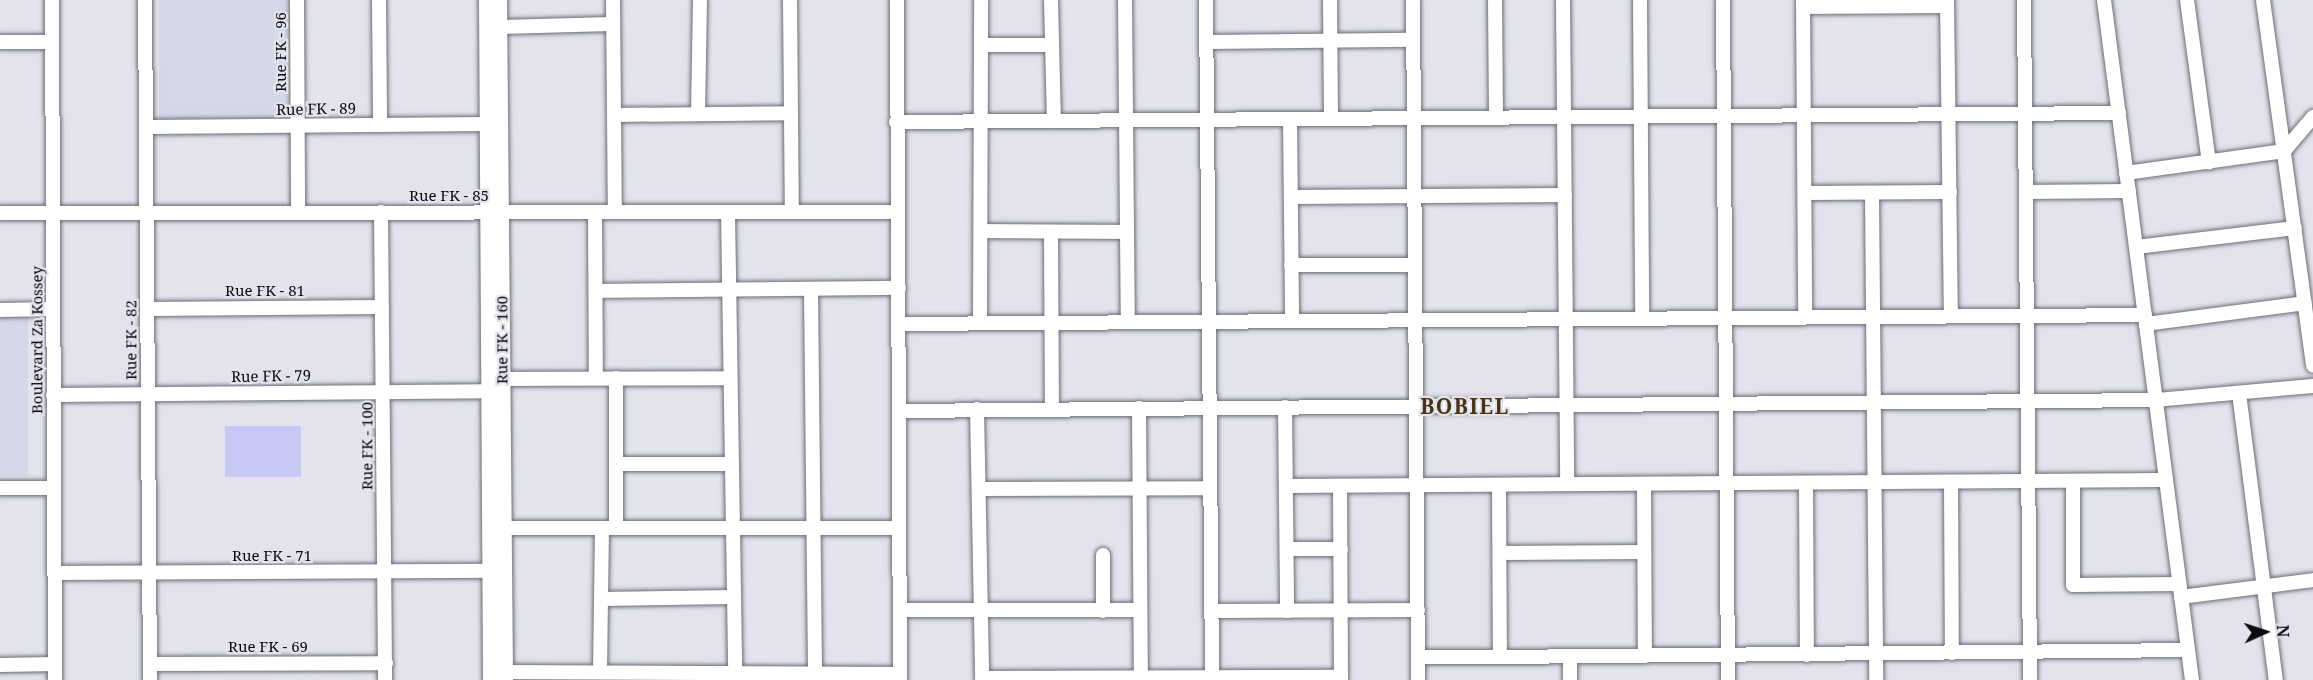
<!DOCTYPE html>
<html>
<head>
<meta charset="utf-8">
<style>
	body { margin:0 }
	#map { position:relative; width:2313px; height:680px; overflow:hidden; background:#e2e3ed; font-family:"Noto Serif",serif }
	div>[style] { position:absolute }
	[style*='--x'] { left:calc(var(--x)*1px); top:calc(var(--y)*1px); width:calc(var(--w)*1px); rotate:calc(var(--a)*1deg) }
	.built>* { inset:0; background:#d6d7e9; transform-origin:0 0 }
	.green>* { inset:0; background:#c8c8f6; transform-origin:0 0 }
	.roads { filter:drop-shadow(0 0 2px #6d6e77) drop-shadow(0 0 2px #6d6e77) }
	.minor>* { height:14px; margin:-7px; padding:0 7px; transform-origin:7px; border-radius:7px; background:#fff }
	.major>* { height:16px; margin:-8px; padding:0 8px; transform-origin:8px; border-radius:8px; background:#fff }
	span { translate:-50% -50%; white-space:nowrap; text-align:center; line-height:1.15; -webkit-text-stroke:4.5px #e2e3ed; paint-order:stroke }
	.street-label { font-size:15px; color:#0b0b0f }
	.district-label { font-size:21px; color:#4a330f; font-weight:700; letter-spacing:1.5px }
	.north { position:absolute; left:2235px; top:602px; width:60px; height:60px; -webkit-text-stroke:4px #e2e3ed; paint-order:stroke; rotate:87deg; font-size:16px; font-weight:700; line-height:24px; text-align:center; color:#0b0b0f }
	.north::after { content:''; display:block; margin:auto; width:21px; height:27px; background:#0b0b0f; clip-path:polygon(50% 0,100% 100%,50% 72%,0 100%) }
</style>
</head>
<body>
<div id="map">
	<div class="built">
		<div style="left:159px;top:0;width:128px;height:118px"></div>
		<div style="left:0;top:317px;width:28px;height:159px"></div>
	</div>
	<div class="green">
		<div style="left:225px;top:426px;width:76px;height:51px"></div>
	</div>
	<div class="roads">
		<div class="minor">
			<div style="--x:52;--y:0;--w:680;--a:89.75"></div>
			<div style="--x:145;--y:0;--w:680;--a:89.58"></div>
			<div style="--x:297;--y:0;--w:212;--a:89.7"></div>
			<div style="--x:379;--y:0;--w:125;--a:89.5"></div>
			<div style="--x:613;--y:0;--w:212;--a:89.5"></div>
			<div style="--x:790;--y:0;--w:212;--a:89.5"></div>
			<div style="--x:897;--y:0;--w:680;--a:89.75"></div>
			<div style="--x:1051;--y:0;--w:121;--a:88.6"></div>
			<div style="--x:1125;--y:0;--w:322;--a:89.5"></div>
			<div style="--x:1206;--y:0;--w:680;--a:89.49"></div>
			<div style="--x:1330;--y:0;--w:119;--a:89.5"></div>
			<div style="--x:1413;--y:0;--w:680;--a:89.58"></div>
			<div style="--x:1495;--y:0;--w:118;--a:89.5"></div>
			<div style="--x:1563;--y:0;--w:484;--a:89.5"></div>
			<div style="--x:1640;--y:0;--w:318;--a:89.6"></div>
			<div style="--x:1723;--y:0;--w:680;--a:89.58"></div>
			<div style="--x:1803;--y:0;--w:317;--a:89.6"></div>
			<div style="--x:1947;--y:0;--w:316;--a:89.3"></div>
			<div style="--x:2024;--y:0;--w:680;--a:89.49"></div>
			<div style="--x:2104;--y:0;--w:686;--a:82.63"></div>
			<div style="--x:2187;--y:0;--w:164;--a:82.3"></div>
			<div style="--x:2263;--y:0;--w:369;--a:82.2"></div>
			<div style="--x:1803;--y:7;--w:144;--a:-0.4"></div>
			<div style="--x:499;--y:27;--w:114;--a:-1.5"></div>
			<div style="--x:0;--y:42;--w:52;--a:0"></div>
			<div style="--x:1207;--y:42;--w:206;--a:-0.6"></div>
			<div style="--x:981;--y:45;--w:71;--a:0"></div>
			<div style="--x:698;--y:114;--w:114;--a:-89"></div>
			<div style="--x:614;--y:115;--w:177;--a:-0.6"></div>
			<div style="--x:1290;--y:119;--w:202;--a:89.4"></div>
			<div style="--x:896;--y:122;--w:1223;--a:-0.42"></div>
			<div style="--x:146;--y:127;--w:341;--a:-0.5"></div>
			<div style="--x:2126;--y:173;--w:160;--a:-7.9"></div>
			<div style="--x:2284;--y:151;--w:45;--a:-49.5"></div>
			<div style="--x:2026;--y:192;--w:103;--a:-0.6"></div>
			<div style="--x:1805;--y:193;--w:145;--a:-0.4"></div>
			<div style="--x:1872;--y:193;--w:487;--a:89.5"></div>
			<div style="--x:1291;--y:197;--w:274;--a:-0.4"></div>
			<div style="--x:381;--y:212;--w:468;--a:89.5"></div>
			<div style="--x:595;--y:212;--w:166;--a:89.7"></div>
			<div style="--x:728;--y:212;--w:468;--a:89.1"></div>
			<div style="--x:0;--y:213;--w:898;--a:-0.06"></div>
			<div style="--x:981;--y:231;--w:146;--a:0.4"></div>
			<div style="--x:1051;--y:232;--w:177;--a:89.7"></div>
			<div style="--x:2136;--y:247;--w:160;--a:-6.8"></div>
			<div style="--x:1291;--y:265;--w:124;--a:0"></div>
			<div style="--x:811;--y:289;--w:385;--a:89.4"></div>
			<div style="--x:596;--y:291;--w:303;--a:-0.6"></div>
			<div style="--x:148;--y:309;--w:234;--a:-0.5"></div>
			<div style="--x:0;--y:310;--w:53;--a:-1.1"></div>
			<div style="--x:980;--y:323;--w:323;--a:-89.8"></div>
			<div style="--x:899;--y:324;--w:1246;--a:-0.41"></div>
			<div style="--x:2146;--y:324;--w:160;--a:-7.5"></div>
			<div style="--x:616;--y:378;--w:150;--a:90"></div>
			<div style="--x:493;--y:379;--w:237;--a:-0.2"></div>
			<div style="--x:2239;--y:393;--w:289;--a:82.7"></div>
			<div style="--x:53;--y:395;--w:435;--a:-0.5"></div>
			<div style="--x:1285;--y:407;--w:204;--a:89.4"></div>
			<div style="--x:1139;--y:408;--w:272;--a:89.6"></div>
			<div style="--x:977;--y:409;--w:271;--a:88.9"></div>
			<div style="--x:899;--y:411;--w:1257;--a:-0.5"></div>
			<div style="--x:2156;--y:400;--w:158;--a:-5.1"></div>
			<div style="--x:616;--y:464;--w:116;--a:0"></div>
			<div style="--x:2073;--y:481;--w:104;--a:90"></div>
			<div style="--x:2073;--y:585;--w:106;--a:-0.5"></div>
			<div style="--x:1951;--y:482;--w:171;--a:89.7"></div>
			<div style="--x:1806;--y:483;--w:172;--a:89.7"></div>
			<div style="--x:1644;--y:484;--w:172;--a:89.7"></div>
			<div style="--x:1499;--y:485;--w:172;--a:89.7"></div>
			<div style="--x:1500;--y:657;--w:688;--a:-0.58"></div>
			<div style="--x:1286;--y:486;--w:880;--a:-0.39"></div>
			<div style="--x:1340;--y:486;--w:194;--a:89.7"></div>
			<div style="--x:0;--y:488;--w:54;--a:0"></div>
			<div style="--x:979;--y:489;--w:231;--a:-0.2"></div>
			<div style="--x:504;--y:528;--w:395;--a:0"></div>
			<div style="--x:1287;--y:549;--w:54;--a:0"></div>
			<div style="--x:1500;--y:553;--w:144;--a:-0.4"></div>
			<div style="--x:1103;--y:555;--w:56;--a:90"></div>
			<div style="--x:54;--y:573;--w:436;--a:-0.3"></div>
			<div style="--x:2181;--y:597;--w:133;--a:-7.3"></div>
			<div style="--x:601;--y:599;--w:132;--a:-0.9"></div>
			<div style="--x:900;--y:610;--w:240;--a:0"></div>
			<div style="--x:1211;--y:611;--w:207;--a:-0.3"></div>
			<div style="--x:1570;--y:656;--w:24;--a:90"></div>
			<div style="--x:1418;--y:657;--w:82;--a:0"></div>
			<div style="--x:150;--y:664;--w:236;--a:-0.2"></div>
			<div style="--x:0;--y:665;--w:55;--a:-1"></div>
			<div style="--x:505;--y:672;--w:395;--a:0.3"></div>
			<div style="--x:600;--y:672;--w:144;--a:-89.2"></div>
			<div style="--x:982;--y:678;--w:359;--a:-0.2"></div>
		</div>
		<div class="major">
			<div style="--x:487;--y:0;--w:680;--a:89.66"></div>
			<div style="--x:499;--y:0;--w:680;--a:89.49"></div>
		</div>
	</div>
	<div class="street-label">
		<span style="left:281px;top:52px;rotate:-90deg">Rue FK - 96</span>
		<span style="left:316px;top:109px;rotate:-1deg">Rue FK - 89</span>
		<span style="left:449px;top:196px">Rue FK - 85</span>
		<span style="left:265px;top:291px">Rue FK - 81</span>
		<span style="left:37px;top:340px;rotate:-90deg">Boulevard Za Kossey</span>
		<span style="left:131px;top:340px;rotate:-90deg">Rue FK - 82</span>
		<span style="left:502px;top:340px;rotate:-90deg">Rue FK - 160</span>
		<span style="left:271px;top:376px;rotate:-1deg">Rue FK - 79</span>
		<span style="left:367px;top:446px;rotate:-90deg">Rue FK - 100</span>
		<span style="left:272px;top:556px">Rue FK - 71</span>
		<span style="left:268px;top:647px">Rue FK - 69</span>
	</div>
	<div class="district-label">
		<span style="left:1465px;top:406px">BOBIEL</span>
	</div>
	<div class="north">N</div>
</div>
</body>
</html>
